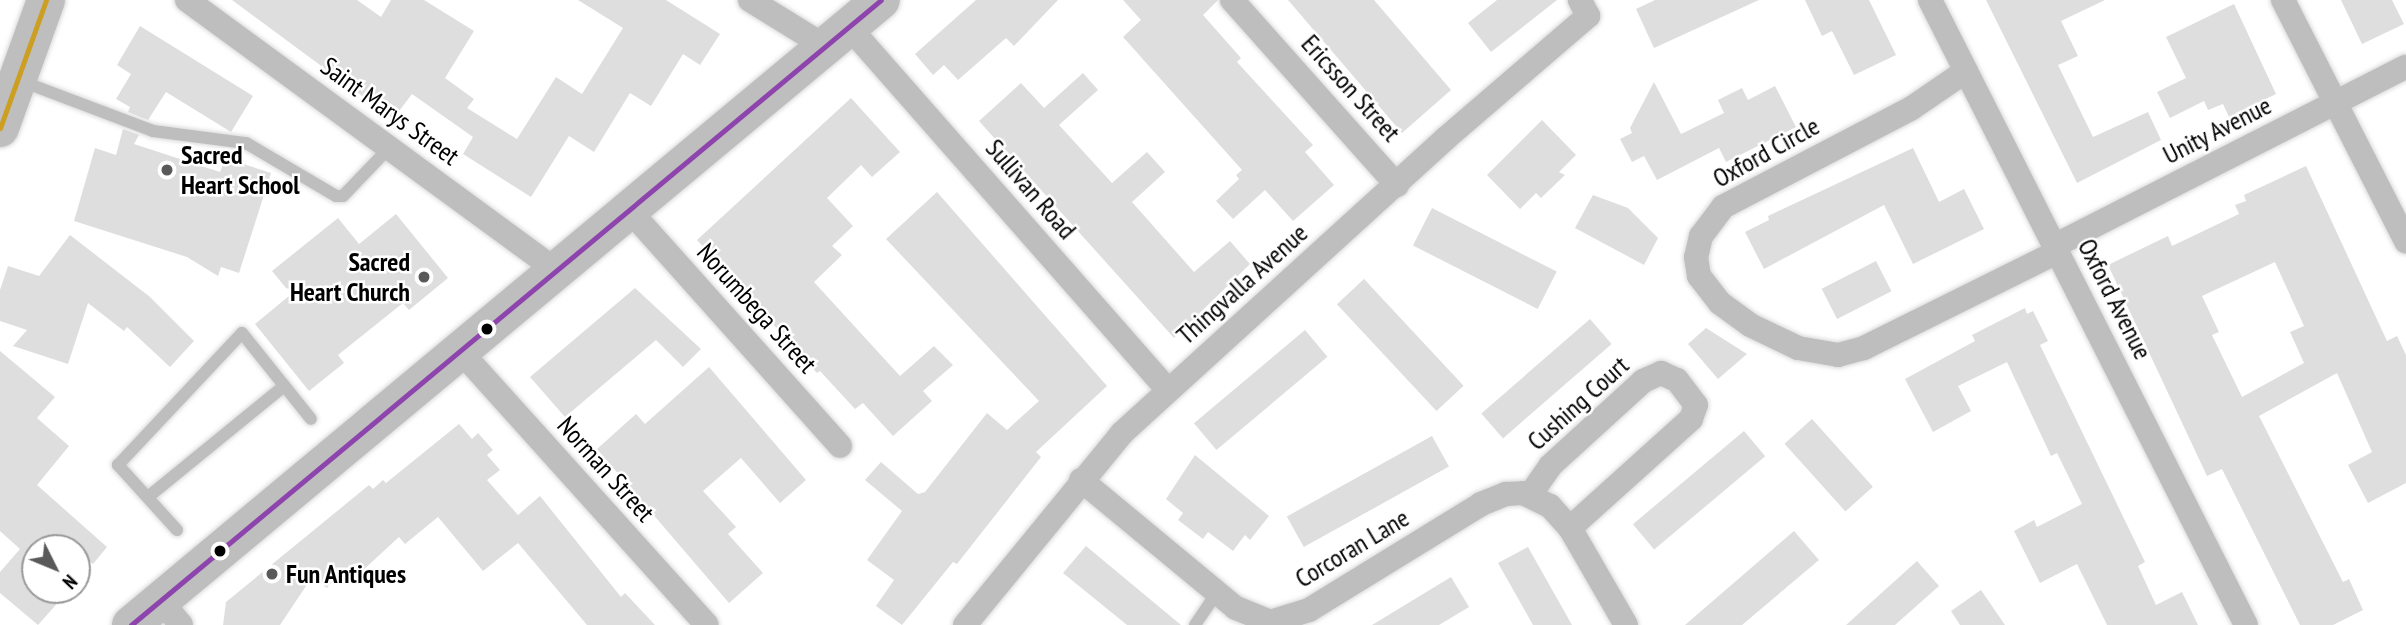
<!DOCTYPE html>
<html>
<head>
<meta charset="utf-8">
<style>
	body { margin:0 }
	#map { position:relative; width:2406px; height:625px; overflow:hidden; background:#fff; font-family:"PT Sans Narrow",sans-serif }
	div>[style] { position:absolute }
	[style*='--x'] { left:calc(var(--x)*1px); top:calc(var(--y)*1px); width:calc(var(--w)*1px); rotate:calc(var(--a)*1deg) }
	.building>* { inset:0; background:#dedede; transform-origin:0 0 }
	.roads { filter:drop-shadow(0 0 2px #dbdbdb) drop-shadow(0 0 2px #dbdbdb) }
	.lane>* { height:12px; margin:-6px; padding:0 6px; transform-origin:6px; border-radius:6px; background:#bebebe }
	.street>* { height:24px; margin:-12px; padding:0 12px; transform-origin:12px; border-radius:12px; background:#bebebe }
	.primary>* { height:38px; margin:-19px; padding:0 19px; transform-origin:19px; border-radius:19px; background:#bebebe }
	.bus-1>* { height:5px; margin:-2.5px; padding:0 2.5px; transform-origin:2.5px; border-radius:2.5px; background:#8e44ad }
	.bus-2>* { height:5px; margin:-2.5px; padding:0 2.5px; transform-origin:2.5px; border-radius:2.5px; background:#cc9f23 }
	.dots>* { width:19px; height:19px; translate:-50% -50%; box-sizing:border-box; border:4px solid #fff; border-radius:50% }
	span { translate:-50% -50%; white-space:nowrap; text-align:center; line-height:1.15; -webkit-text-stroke:5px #fff; paint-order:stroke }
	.street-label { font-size:26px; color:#000 }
	.poi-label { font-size:26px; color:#000; font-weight:700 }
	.left { translate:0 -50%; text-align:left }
	.right { translate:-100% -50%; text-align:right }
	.north { position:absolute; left:21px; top:534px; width:70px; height:70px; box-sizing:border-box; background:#fff; border:2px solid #999; border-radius:50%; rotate:133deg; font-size:19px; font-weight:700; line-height:28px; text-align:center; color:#000 }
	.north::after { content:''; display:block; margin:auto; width:24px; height:32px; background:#595959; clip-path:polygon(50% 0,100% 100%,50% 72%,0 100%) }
</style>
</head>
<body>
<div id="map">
	<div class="building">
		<div style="clip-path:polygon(232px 0,357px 0,381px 17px,391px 0,424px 0,474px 31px,445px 78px,474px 99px,467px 108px,517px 139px,556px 77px,582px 94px,623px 28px,578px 0,666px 0,720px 34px,700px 65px,683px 54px,651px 106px,630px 93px,594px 152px,569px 136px,531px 197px,463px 154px,473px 137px,412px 94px,393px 119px)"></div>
		<div style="clip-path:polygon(976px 0,1058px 0,1014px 46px,1006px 38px,958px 80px,944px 65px,933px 75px,915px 54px)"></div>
		<div style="clip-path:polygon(1123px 0,1218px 0,1203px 15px,1241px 58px,1237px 62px,1313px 145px,1305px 152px,1334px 185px,1293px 221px,1265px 190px,1233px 219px,1216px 201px,1239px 179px,1236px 175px,1242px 170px,1123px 37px,1141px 20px)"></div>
		<div style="clip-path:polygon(1288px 0,1374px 0,1451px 90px,1402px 133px)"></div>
		<div style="clip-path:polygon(1497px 0,1557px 0,1491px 52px,1468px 23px)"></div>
		<div style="clip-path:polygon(1655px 0,1759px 0,1654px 48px,1636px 9px)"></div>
		<div style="clip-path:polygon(1805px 0,1869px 0,1896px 55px,1854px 75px,1832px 31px,1822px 36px)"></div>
		<div style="clip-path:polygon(1986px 0,2105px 0,2061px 21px,2078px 56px,2058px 65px,2093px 137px,2148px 112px,2161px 140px,2077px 183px)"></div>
		<div style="clip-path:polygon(2341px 0,2392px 0,2404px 24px,2362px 44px)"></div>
		<div style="clip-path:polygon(2234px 4px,2276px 94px,2229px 117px,2223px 104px,2208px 110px,2204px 101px,2170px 118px,2157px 92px,2186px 78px,2166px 37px)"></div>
		<div style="clip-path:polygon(140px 26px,253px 96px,231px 132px,166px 92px,148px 120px,128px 112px,130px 107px,116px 99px,131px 74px,117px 65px)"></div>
		<div style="clip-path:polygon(1083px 73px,1098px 90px,1059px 125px,1112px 183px,1147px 152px,1165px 172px,1132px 202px,1194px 272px,1230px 241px,1250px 264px,1174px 338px,979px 121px,1021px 83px,1044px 108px)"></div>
		<div style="clip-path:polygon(1654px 82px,1681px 134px,1724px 113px,1718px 100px,1742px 88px,1748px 100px,1775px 86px,1796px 127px,1726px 162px,1719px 148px,1657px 180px,1644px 156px,1632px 162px,1620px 139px,1632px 133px,1630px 128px)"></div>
		<div style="clip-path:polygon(851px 98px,900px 152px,872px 177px,861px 165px,827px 198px,853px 226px,832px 246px,842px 255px,814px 282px,900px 376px,934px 346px,953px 365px,923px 391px,932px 401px,893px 436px,863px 403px,855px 409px,820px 371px,817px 373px,697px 240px)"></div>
		<div style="clip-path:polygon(1542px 120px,1576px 155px,1559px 172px,1565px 175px,1541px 198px,1536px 193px,1520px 209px,1487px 175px)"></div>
		<div style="clip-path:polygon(123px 129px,139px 135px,134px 144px,220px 172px,225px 158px,271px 173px,239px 273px,221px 267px,218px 276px,187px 257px,74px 221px,95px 148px,116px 155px)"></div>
		<div style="clip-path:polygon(1913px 148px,1939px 202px,1964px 189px,1984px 229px,1913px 264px,1884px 205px,1764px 269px,1745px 232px,1769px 220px,1768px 216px)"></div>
		<div style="clip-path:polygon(evenodd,2306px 166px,2387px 341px,2397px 336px,2406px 355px,2406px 483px,2368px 503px,2348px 465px,2372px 452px,2337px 373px,2259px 416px,2343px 582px,2349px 579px,2363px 610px,2333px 625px,2300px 625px,2222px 469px,2207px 476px,2108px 265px,2168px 236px,2172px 246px,2239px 214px,2235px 205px,2246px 201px,2244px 195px,2306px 166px,2275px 262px,2304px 326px,2290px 332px,2304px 363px,2242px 397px,2212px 335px,2219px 332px,2202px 296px,2275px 262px)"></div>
		<div style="clip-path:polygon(937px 192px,1107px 386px,1036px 452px,1041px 457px,957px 564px,953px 562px,902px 625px,876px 606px,894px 580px,867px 560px,902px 511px,865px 480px,881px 462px,918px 494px,925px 492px,987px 413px,1007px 430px,1039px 401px,886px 239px)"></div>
		<div style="clip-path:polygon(1593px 195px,1628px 208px,1658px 238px,1644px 265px,1575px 228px)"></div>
		<div style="left:1432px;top:208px;width:140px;height:42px;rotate:27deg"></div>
		<div style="clip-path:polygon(396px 214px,448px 278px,409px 310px,403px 303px,338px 355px,344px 363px,309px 391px,255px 324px,295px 291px,286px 288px,272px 271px,338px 218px,359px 244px)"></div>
		<div style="clip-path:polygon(70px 235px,150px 297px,194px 341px,170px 367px,127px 327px,124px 331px,88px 303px,68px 364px,13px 346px,27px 330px,0 321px,0 290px,8px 266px,39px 276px)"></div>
		<div style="left:1876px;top:261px;width:34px;height:61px;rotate:63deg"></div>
		<div style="left:1364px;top:279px;width:146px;height:37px;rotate:47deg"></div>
		<div style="clip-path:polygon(635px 288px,701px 349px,683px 367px,656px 340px,565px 417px,530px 377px)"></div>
		<div style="clip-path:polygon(2025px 308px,2027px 314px,2033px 311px,2048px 341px,2040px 345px,2145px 562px,2138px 566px,2156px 605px,2182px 592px,2198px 625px,2107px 625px,2077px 564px,2040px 583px,2014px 531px,2034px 520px,2037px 527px,2082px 504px,2057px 453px,2051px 456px,2007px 362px,1958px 386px,1971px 411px,1933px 432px,1905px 379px,1975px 341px,1972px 335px)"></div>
		<div style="left:1590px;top:319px;width:33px;height:144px;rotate:49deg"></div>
		<div style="clip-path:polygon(1706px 328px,1747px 354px,1718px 379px,1688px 344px)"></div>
		<div style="left:1305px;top:330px;width:35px;height:145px;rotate:50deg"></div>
		<div style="clip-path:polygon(0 351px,55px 397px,37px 418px,69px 446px,37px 485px,107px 547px,93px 564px,86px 558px,77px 568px,77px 548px,35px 548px,35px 590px,58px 590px,55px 593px,61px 599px,38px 625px,0 593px,0 572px,20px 549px,0 531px)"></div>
		<div style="clip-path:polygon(709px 367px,806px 480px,780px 503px,741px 458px,703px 491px,736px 527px,728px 534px,763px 573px,729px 603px,597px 449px,636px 414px,645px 424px)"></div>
		<div style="left:1812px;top:419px;width:91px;height:37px;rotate:48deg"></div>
		<div style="clip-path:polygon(459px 424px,472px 439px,478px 433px,493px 450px,487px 455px,500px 470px,487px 480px,518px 515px,540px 496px,621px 597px,625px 593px,655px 625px,587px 625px,518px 543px,483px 571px,438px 517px,405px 544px,399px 537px,349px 583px,339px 573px,327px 588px,312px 577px,280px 625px,223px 625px,226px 602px,369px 485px,373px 489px,383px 480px,386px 483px)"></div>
		<div style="left:1744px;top:431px;width:33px;height:145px;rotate:50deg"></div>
		<div style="left:1432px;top:436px;width:35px;height:166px;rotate:61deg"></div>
		<div style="clip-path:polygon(1195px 455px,1269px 516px,1250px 540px,1245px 535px,1233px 551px,1208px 532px,1203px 539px,1178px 520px,1183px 513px,1166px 499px)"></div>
		<div style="clip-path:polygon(1794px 531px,1819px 560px,1742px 625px,1685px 625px)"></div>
		<div style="clip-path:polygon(1086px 546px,1181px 625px,1127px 625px,1063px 573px)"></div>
		<div style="clip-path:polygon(1528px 547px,1572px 625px,1533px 625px,1498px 563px)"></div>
		<div style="clip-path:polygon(1917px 561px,1939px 586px,1895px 625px,1846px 625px)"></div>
		<div style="clip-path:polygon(1451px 577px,1469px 607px,1439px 625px,1372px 625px)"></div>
		<div style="clip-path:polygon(1981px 590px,2005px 625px,1960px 625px,1951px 611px)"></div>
	</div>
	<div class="roads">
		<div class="lane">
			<div style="--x:21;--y:81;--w:141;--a:20.7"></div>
			<div style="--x:153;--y:131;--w:94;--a:7.4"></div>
			<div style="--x:246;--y:143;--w:104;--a:30.5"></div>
			<div style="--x:336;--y:196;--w:7;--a:0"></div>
			<div style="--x:343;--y:196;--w:66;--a:-46.2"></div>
			<div style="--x:148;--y:497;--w:176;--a:-39.2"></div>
			<div style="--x:177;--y:530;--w:88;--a:-132.2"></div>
			<div style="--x:118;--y:465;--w:181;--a:-46.8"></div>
			<div style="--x:242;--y:333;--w:110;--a:51.3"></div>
			<div style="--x:1195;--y:625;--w:40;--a:-56"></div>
		</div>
		<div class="street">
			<div style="--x:187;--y:0;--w:459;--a:36.2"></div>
			<div style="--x:750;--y:0;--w:89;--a:31.7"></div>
			<div style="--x:1232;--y:0;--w:248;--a:48.3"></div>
			<div style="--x:1930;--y:0;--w:700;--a:63.18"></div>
			<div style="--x:2283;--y:0;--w:271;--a:63"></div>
			<div style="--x:849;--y:27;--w:483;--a:48.7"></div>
			<div style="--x:1966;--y:71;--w:65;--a:145.6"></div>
			<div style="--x:1912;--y:108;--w:213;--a:152.4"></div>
			<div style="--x:1723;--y:207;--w:36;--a:127"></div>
			<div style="--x:1701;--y:236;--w:22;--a:103"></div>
			<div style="--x:1696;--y:257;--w:19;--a:81"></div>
			<div style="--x:1699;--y:276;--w:34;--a:52"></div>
			<div style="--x:1720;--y:303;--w:37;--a:36"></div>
			<div style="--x:1750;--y:325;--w:53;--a:25.6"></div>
			<div style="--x:1798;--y:348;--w:41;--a:9.9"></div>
			<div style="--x:1838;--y:355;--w:27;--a:-15"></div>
			<div style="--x:1864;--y:348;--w:216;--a:-26.4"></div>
			<div style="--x:630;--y:211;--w:315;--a:48.2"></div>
			<div style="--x:2054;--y:246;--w:395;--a:-27"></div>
			<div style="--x:461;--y:352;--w:367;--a:48"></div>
			<div style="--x:1081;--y:480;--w:201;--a:39.6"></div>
			<div style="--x:1236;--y:608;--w:37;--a:22"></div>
			<div style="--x:1270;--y:622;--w:41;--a:-17.1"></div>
			<div style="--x:1309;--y:610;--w:202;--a:-31.6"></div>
			<div style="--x:1481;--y:504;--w:27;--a:-22"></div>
			<div style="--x:1506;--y:494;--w:17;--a:-3"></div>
			<div style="--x:1523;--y:493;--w:30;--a:26"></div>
			<div style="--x:1550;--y:506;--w:30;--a:48"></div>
			<div style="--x:1570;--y:528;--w:112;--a:60"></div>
			<div style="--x:1530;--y:495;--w:35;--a:-55"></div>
			<div style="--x:1550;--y:466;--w:126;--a:-42.4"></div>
			<div style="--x:1643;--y:381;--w:20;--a:-24"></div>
			<div style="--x:1661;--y:373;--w:17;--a:24"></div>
			<div style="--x:1677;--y:380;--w:31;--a:53"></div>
			<div style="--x:1696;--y:405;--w:15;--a:110"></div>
			<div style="--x:1691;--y:419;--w:163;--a:138"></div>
			<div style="--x:161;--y:601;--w:31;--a:50"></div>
			<div style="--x:965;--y:625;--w:248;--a:-50.7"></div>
			<div style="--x:1122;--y:433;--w:437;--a:-42.3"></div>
			<div style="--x:1445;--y:139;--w:189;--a:-40.7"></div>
			<div style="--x:1588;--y:16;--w:18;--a:-117"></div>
		</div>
		<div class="primary">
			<div style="--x:0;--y:128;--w:136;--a:-70.2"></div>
			<div style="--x:131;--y:625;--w:976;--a:-39.81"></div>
		</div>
	</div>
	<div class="bus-1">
		<div style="--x:131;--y:625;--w:976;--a:-39.81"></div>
	</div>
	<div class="bus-2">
		<div style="--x:0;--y:128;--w:136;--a:-70.2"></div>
	</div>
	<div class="dots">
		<div style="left:167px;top:170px;background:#595959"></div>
		<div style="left:424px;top:277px;background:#595959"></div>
		<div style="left:487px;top:329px;background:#000"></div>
		<div style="left:220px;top:551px;background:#000"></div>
		<div style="left:272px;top:574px;background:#595959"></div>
	</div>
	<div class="street-label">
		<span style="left:1351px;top:88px;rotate:48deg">Ericsson Street</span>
		<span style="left:390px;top:111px;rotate:36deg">Saint Marys Street</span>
		<span style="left:2217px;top:130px;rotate:-27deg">Unity Avenue</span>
		<span style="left:1766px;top:152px;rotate:-29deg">Oxford Circle</span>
		<span style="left:1031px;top:189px;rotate:49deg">Sullivan Road</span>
		<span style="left:1242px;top:284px;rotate:-42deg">Thingvalla Avenue</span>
		<span style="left:2115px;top:299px;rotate:63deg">Oxford Avenue</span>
		<span style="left:757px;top:308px;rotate:48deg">Norumbega Street</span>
		<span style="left:1578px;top:403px;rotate:-42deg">Cushing Court</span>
		<span style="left:606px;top:469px;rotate:48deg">Norman Street</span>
		<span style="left:1352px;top:548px;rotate:-31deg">Corcoran Lane</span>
	</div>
	<div class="poi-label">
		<span class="left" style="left:181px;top:170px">Sacred<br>Heart School</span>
		<span class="right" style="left:410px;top:277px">Sacred<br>Heart Church</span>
		<span class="left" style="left:286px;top:574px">Fun Antiques</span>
	</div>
	<div class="north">N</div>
</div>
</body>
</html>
